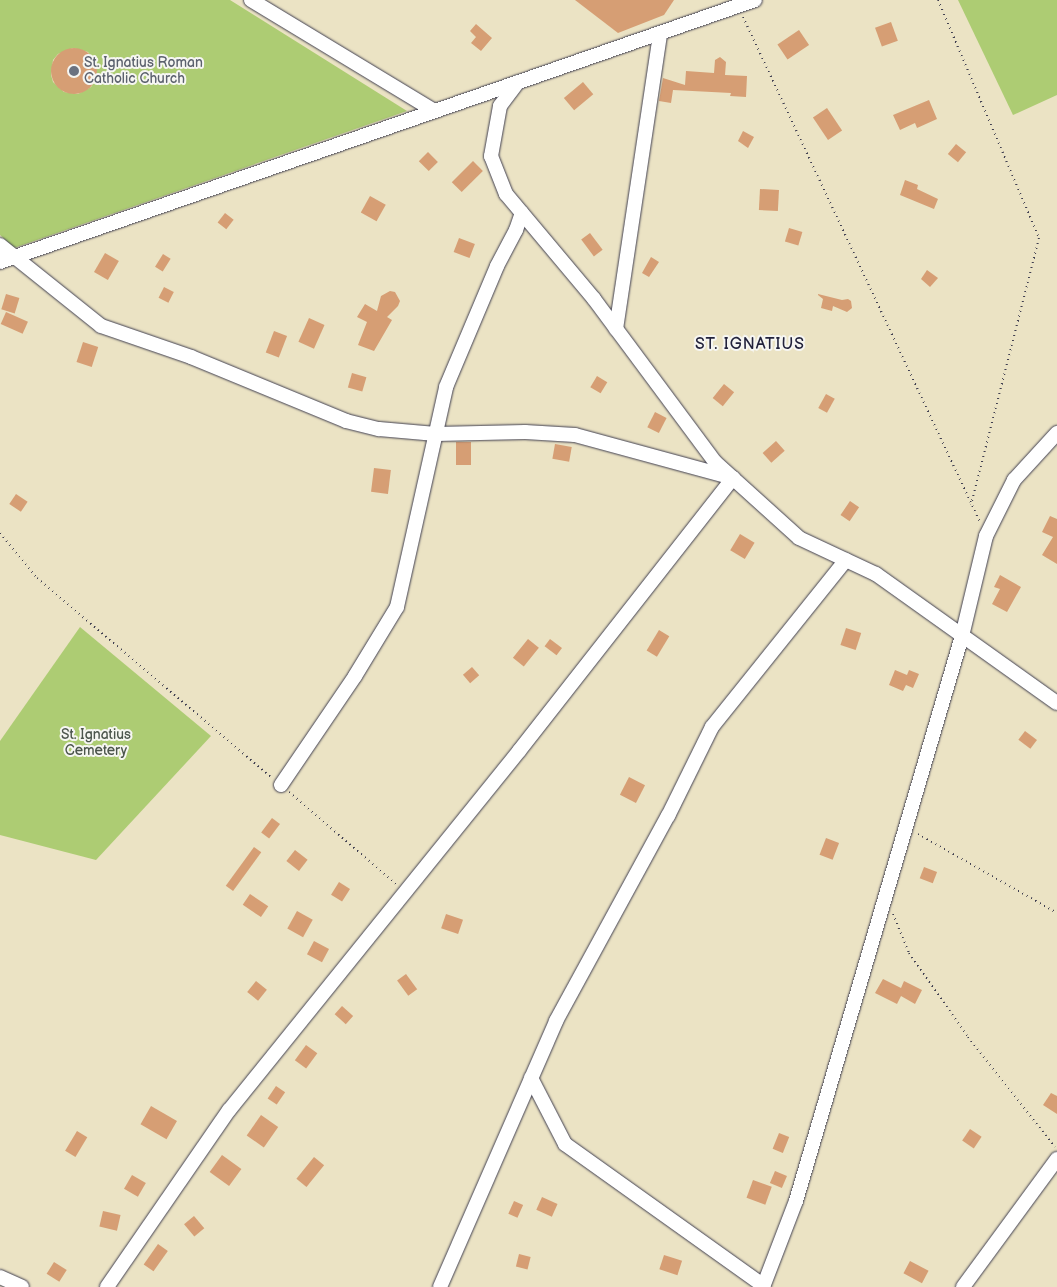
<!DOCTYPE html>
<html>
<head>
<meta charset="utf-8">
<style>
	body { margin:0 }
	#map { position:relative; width:1057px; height:1287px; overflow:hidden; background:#ebe3c4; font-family:"Balsamiq Sans",sans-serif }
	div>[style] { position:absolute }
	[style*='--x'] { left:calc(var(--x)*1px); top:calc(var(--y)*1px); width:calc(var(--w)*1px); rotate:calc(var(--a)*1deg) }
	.green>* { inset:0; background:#adcc73 }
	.building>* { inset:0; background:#d69e74; transform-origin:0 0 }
	.round { border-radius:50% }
	.path>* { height:2px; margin-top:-1px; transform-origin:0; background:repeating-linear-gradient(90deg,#403f50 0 1px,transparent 0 5px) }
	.roads { filter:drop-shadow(0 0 1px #403f50) drop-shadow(0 0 1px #403f50) }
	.minor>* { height:14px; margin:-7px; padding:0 7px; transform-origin:7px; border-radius:7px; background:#fff }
	.dots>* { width:14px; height:14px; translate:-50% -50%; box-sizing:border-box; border:2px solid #f6f6f2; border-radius:50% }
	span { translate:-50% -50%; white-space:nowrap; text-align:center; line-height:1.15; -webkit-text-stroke:4px #f6f6f2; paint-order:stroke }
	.worship-label { font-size:14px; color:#5b616d }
	.left { translate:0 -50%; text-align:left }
	.park-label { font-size:14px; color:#4c554c }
	.quarter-label { font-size:16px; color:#22223b; letter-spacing:1px }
</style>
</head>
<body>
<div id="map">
	<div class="green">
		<div style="clip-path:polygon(evenodd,0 0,230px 0,407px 111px,14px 248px,0 235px,0 0,73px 48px,88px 52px,97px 66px,95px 81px,91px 87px,78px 94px,64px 92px,53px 82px,51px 75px,53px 60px,58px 54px,73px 48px)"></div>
		<div style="clip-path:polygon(958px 0,1057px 0,1057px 95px,1013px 115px)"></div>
		<div style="clip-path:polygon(80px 627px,211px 736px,96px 860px,0 835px,0 741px)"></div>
	</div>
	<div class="building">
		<div style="clip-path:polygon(575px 0,674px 0,664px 15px,618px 33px)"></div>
		<div style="left:891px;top:22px;width:20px;height:17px;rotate:70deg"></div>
		<div style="clip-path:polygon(476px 24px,492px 38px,481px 51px,471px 43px,476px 37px,470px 31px)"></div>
		<div style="left:799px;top:30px;width:18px;height:26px;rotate:56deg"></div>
		<div class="round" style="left:51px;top:48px;width:46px;height:46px"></div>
		<div style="clip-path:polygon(720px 57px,726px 62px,725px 75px,747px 76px,746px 97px,730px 96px,731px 93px,673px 90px,671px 103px,659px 101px,663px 78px,685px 85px,686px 71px,714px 73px,715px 60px)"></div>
		<div style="left:583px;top:82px;width:16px;height:25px;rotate:50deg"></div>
		<div style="clip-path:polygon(929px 100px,937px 119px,917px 128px,915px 123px,900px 130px,893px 115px)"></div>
		<div style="left:827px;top:108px;width:27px;height:17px;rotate:56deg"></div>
		<div style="clip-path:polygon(743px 131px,754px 137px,748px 148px,738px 141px)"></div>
		<div style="left:956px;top:144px;width:13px;height:13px;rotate:39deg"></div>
		<div style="left:428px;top:152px;width:14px;height:13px;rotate:45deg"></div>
		<div style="left:473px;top:161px;width:14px;height:30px;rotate:45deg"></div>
		<div style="clip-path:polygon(905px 180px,918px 185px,917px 189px,938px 199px,934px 209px,900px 195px)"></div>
		<div style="left:760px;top:189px;width:19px;height:21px;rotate:3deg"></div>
		<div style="left:370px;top:196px;width:18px;height:19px;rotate:29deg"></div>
		<div style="left:225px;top:213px;width:11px;height:12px;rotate:38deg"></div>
		<div style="left:789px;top:228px;width:14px;height:14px;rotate:17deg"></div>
		<div style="left:590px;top:233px;width:21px;height:11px;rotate:53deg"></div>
		<div style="left:459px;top:238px;width:17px;height:15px;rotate:21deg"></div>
		<div style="left:105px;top:253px;width:16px;height:22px;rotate:30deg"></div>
		<div style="left:163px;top:254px;width:9px;height:15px;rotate:32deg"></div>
		<div style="clip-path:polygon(651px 257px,659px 262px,649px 277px,642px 273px)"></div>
		<div style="clip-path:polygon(927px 270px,938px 278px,930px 287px,921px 279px)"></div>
		<div style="left:164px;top:287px;width:11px;height:12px;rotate:27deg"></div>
		<div style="clip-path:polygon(390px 291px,395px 292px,400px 301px,398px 306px,387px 317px,392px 320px,374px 351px,358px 345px,367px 322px,357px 317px,365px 304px,377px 311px,381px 296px)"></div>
		<div style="left:6px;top:294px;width:14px;height:16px;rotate:17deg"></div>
		<div style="clip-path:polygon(818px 294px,842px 300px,848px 299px,851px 301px,852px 308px,847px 312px,833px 306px,832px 311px,821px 308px,823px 299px,818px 295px)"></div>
		<div style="left:6px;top:312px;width:24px;height:13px;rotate:24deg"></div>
		<div style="left:309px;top:318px;width:17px;height:26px;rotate:24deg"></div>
		<div style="left:274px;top:331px;width:14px;height:23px;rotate:21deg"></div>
		<div style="left:83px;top:342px;width:16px;height:21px;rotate:18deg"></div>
		<div style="left:352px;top:373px;width:15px;height:15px;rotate:16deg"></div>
		<div style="left:597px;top:376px;width:12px;height:13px;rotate:31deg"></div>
		<div style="left:724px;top:384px;width:13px;height:18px;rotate:39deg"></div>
		<div style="left:826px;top:394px;width:10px;height:16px;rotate:29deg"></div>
		<div style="left:655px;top:412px;width:13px;height:17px;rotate:27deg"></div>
		<div style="left:776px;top:441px;width:13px;height:18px;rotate:48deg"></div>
		<div style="left:456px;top:442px;width:15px;height:23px"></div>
		<div style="left:555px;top:444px;width:17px;height:15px;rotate:10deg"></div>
		<div style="left:374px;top:468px;width:17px;height:24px;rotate:7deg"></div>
		<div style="left:16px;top:494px;width:14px;height:12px;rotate:34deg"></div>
		<div style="left:850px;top:501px;width:11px;height:17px;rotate:34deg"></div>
		<div style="clip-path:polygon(1050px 516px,1057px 519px,1057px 564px,1042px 555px,1053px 537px,1042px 532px)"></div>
		<div style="left:740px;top:534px;width:17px;height:19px;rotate:31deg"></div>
		<div style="clip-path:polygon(1000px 575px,1021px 587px,1007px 612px,992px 604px,1000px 589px,994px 587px)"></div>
		<div style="left:846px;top:628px;width:16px;height:18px;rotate:18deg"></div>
		<div style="left:659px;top:630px;width:12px;height:24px;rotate:31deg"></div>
		<div style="left:528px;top:639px;width:14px;height:24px;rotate:39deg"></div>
		<div style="left:550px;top:639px;width:15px;height:9px;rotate:37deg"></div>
		<div style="left:472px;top:667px;width:11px;height:12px;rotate:49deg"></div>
		<div style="clip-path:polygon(895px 670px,907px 675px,909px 670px,919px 674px,913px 688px,906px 685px,903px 691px,889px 685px)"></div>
		<div style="left:1025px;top:731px;width:15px;height:11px;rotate:37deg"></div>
		<div style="left:629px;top:777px;width:18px;height:20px;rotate:27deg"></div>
		<div style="left:272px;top:818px;width:10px;height:18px;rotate:37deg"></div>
		<div style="left:826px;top:838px;width:14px;height:18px;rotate:21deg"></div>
		<div style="left:254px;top:847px;width:9px;height:48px;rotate:36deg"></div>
		<div style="left:295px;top:850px;width:16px;height:14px;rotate:38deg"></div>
		<div style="left:924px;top:867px;width:14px;height:12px;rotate:21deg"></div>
		<div style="left:339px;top:882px;width:13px;height:15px;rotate:32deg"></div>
		<div style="left:250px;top:894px;width:22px;height:13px;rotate:34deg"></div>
		<div style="left:297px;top:911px;width:18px;height:20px;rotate:29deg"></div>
		<div style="left:446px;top:914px;width:18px;height:15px;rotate:19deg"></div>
		<div style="left:314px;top:941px;width:17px;height:15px;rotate:28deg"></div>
		<div style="left:406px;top:974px;width:19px;height:11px;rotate:54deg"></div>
		<div style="clip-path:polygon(883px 979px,901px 988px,904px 981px,922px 990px,915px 1004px,901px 996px,897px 1004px,875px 993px)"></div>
		<div style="left:256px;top:981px;width:14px;height:14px;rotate:39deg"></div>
		<div style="left:342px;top:1006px;width:15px;height:11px;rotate:42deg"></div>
		<div style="left:306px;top:1045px;width:14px;height:19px;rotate:36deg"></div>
		<div style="left:276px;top:1086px;width:11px;height:15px;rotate:34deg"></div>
		<div style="clip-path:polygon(1051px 1093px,1057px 1096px,1057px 1114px,1043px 1105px)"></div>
		<div style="left:151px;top:1106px;width:30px;height:21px;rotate:30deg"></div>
		<div style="left:261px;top:1115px;width:21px;height:25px;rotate:35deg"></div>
		<div style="left:970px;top:1129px;width:14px;height:14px;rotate:34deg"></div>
		<div style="left:77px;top:1131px;width:12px;height:23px;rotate:31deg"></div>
		<div style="left:779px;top:1133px;width:11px;height:17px;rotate:22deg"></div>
		<div style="left:222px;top:1155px;width:24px;height:21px;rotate:36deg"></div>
		<div style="left:314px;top:1157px;width:13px;height:28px;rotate:39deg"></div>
		<div style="left:775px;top:1171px;width:13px;height:13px;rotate:23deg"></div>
		<div style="left:132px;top:1175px;width:16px;height:16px;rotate:30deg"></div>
		<div style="left:753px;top:1180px;width:20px;height:19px;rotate:20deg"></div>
		<div style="left:542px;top:1197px;width:17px;height:14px;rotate:24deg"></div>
		<div style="left:514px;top:1201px;width:10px;height:14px;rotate:24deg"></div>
		<div style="left:103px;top:1211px;width:18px;height:16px;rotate:13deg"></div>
		<div style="left:194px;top:1216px;width:16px;height:13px;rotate:50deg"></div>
		<div style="left:158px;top:1244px;width:12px;height:25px;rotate:35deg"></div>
		<div style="left:519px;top:1254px;width:12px;height:13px;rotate:14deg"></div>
		<div style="left:664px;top:1255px;width:19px;height:15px;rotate:18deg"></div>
		<div style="left:910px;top:1261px;width:21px;height:14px;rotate:28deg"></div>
		<div style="left:54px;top:1262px;width:15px;height:14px;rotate:32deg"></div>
	</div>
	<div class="path">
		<div style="--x:938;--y:0;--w:259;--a:67"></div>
		<div style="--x:1039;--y:238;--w:275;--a:104.3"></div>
		<div style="--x:743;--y:17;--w:558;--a:64.86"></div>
		<div style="--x:0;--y:533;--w:58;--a:50.6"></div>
		<div style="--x:37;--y:578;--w:309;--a:40.4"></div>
		<div style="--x:289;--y:792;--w:141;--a:40.7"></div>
		<div style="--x:918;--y:834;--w:160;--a:29.6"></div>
		<div style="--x:893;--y:914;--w:42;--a:67.7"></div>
		<div style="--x:909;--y:953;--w:103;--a:54.9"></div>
		<div style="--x:968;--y:1037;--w:140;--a:51.7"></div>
	</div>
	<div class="roads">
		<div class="minor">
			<div style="--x:251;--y:0;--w:214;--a:31.2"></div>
			<div style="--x:518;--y:82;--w:30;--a:127"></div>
			<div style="--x:500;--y:106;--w:51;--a:100.2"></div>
			<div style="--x:491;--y:156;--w:41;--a:68.5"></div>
			<div style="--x:506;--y:194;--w:137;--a:50"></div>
			<div style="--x:594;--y:299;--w:203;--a:53.4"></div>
			<div style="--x:715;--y:462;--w:113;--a:42.1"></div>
			<div style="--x:799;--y:538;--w:85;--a:25.1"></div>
			<div style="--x:876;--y:574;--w:222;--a:35.5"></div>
			<div style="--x:0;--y:245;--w:129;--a:38.7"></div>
			<div style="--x:101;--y:326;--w:95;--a:19"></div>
			<div style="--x:191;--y:357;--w:168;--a:22.4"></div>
			<div style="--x:346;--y:421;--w:34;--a:14"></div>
			<div style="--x:379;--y:429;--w:57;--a:5"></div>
			<div style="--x:436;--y:434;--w:89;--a:-1.3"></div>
			<div style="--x:525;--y:432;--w:50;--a:3.4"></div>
			<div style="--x:575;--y:435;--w:164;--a:15.2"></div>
			<div style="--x:733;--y:478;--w:347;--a:128.1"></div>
			<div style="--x:519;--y:751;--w:461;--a:128.9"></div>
			<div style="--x:229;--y:1110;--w:215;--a:124.6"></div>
			<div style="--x:0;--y:262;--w:799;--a:-19.14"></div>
			<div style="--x:616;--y:329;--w:299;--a:-81.5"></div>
			<div style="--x:281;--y:785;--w:132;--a:-55.8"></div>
			<div style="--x:355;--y:676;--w:81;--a:-58.7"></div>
			<div style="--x:397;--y:607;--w:225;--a:-77.4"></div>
			<div style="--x:446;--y:387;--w:131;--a:-67.1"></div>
			<div style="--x:497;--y:266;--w:41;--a:-62.2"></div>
			<div style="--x:516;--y:230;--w:18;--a:-71"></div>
			<div style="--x:531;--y:1078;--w:74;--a:62.7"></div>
			<div style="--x:565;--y:1144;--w:244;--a:35.5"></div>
			<div style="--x:0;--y:1277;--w:24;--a:24"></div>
			<div style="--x:440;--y:1287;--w:290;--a:-66.4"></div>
			<div style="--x:556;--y:1021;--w:234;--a:-61.4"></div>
			<div style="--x:668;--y:816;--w:99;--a:-63.7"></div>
			<div style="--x:712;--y:727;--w:214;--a:-51.3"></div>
			<div style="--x:763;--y:1287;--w:92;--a:-69"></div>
			<div style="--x:796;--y:1201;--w:589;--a:-73.63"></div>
			<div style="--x:962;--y:636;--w:103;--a:-76.5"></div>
			<div style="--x:986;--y:536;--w:63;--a:-63.4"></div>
			<div style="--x:1014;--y:480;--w:64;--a:-47.5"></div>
			<div style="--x:963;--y:1287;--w:159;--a:-53.7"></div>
		</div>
	</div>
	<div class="dots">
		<div style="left:74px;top:71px;background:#6b7280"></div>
	</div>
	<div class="worship-label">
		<span class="left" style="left:84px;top:71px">St. Ignatius Roman<br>Catholic Church</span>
	</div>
	<div class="park-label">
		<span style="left:96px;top:743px">St. Ignatius<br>Cemetery</span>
	</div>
	<div class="quarter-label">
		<span style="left:750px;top:345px">ST. IGNATIUS</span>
	</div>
</div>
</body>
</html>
